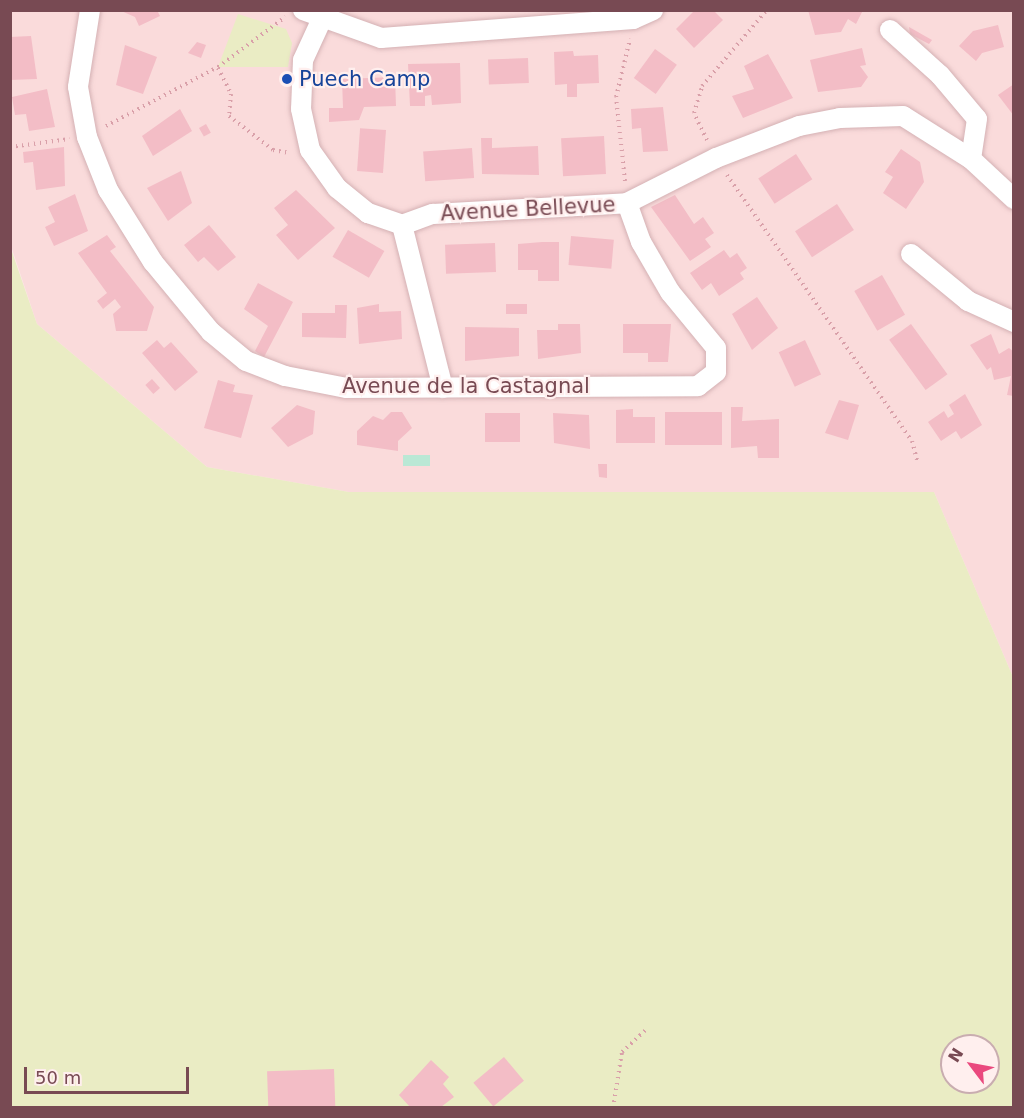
<!DOCTYPE html>
<html>
<head>
<meta charset="utf-8">
<style>
	body { margin:0 }
	#map { position:relative; width:1024px; height:1118px; overflow:hidden; background:#fde8e7; font-family:"DejaVu Sans",sans-serif }
	div>[style] { position:absolute }
	[style*='--x'] { left:calc(var(--x)*1px); top:calc(var(--y)*1px); width:calc(var(--w)*1px); rotate:calc(var(--a)*1deg) }
	.residential>* { inset:0; background:#fadbdb }
	.green>* { inset:0; background:#eaecc4 }
	.water>* { inset:0; background:#bae8d5; transform-origin:0 0 }
	.building>* { inset:0; background:#f3bdc6; transform-origin:0 0 }
	.path>* { height:4px; margin-top:-2px; transform-origin:0; background:repeating-linear-gradient(90deg,#d9a0a9 0 1.5px,transparent 0 6px) }
	.roads { filter:drop-shadow(0 0 2px #d4b1b4) drop-shadow(0 0 2px #d4b1b4) }
	.minor>* { height:20px; margin:-10px; padding:0 10px; transform-origin:10px; border-radius:10px; background:#fff }
	.dots>* { width:16px; height:16px; translate:-50% -50%; box-sizing:border-box; border:3px solid #ffefee; border-radius:50% }
	span { translate:-50% -50%; white-space:nowrap; text-align:center; line-height:1.15; -webkit-text-stroke:4.5px #ffefee; paint-order:stroke }
	.transit-label { font-size:21px; color:#164399 }
	.left { translate:0 -50%; text-align:left }
	.street-label { font-size:21px; color:#784a53 }
	.frame { position:absolute; inset:0; border:12px solid #784a53; pointer-events:none }
	.north { position:absolute; left:940px; top:1034px; width:60px; height:60px; box-sizing:border-box; background:#ffefee; border:2px solid #c9adb0; border-radius:50%; rotate:302deg; font-size:16px; font-weight:700; line-height:24px; text-align:center; color:#784a53 }
	.north::after { content:''; display:block; margin:auto; width:21px; height:27px; background:#ea497e; clip-path:polygon(50% 0,100% 100%,50% 72%,0 100%) }
	.scale { position:absolute; left:24px; top:1067px; width:165px; height:27px; box-sizing:border-box; border:3px solid #784a53; border-top:0; padding-left:8px; font-size:18px; line-height:21px; white-space:nowrap; color:#784a53; -webkit-text-stroke:4px #ffefee; paint-order:stroke }
</style>
</head>
<body>
<div id="map">
	<div class="residential">
		<div style="clip-path:polygon(10px 11px,1013px 11px,1013px 677px,934px 492px,349px 492px,207px 467px,37px 324px,11px 246px)"></div>
	</div>
	<div class="green">
		<div style="clip-path:polygon(238px 14px,286px 29px,292px 43px,288px 67px,218px 67px)"></div>
		<div style="clip-path:polygon(evenodd,10px 246px,37px 324px,207px 467px,349px 492px,934px 492px,1013px 677px,1013px 1107px,11px 1107px,10px 246px,952px 1046px,988px 1046px,988px 1082px,952px 1082px,952px 1046px)"></div>
	</div>
	<div class="water">
		<div style="left:403px;top:455px;width:27px;height:11px"></div>
	</div>
	<div class="building">
		<div style="clip-path:polygon(119px 10px,157px 10px,160px 16px,139px 26px,135px 17px)"></div>
		<div style="clip-path:polygon(695px 10px,713px 10px,723px 20px,694px 48px,676px 29px)"></div>
		<div style="clip-path:polygon(808px 10px,863px 10px,856px 24px,848px 19px,841px 32px,815px 35px)"></div>
		<div style="clip-path:polygon(998px 25px,1004px 47px,982px 53px,976px 61px,959px 46px,973px 31px)"></div>
		<div style="clip-path:polygon(909px 27px,932px 40px,929px 44px,910px 34px)"></div>
		<div style="clip-path:polygon(31px 36px,37px 79px,10px 80px,10px 37px)"></div>
		<div style="clip-path:polygon(197px 42px,206px 45px,201px 58px,188px 53px)"></div>
		<div style="clip-path:polygon(125px 45px,157px 57px,143px 94px,116px 85px)"></div>
		<div style="clip-path:polygon(862px 48px,866px 65px,860px 66px,868px 77px,861px 87px,818px 92px,810px 60px)"></div>
		<div style="left:655px;top:49px;width:27px;height:36px;rotate:36deg"></div>
		<div style="clip-path:polygon(573px 51px,574px 56px,598px 55px,599px 83px,577px 84px,577px 97px,567px 97px,567px 84px,555px 85px,554px 52px)"></div>
		<div style="clip-path:polygon(768px 54px,793px 98px,743px 118px,732px 96px,754px 89px,744px 66px)"></div>
		<div style="left:528px;top:58px;width:25px;height:40px;rotate:88deg"></div>
		<div style="clip-path:polygon(460px 63px,461px 103px,432px 105px,431px 95px,425px 96px,425px 106px,410px 106px,408px 64px)"></div>
		<div style="clip-path:polygon(395px 77px,396px 106px,364px 107px,359px 120px,329px 122px,329px 108px,343px 108px,342px 79px)"></div>
		<div style="clip-path:polygon(1014px 84px,1014px 116px,998px 95px)"></div>
		<div style="clip-path:polygon(47px 89px,55px 127px,29px 131px,26px 114px,15px 115px,12px 97px)"></div>
		<div style="clip-path:polygon(663px 107px,668px 151px,643px 152px,641px 128px,632px 129px,631px 109px)"></div>
		<div style="clip-path:polygon(180px 109px,192px 131px,153px 156px,142px 136px)"></div>
		<div style="left:206px;top:124px;width:10px;height:8px;rotate:61deg"></div>
		<div style="left:386px;top:130px;width:43px;height:26px;rotate:94deg"></div>
		<div style="left:604px;top:136px;width:38px;height:43px;rotate:87deg"></div>
		<div style="clip-path:polygon(481px 138px,492px 138px,492px 148px,538px 146px,539px 175px,482px 174px)"></div>
		<div style="clip-path:polygon(64px 147px,65px 186px,36px 190px,33px 162px,24px 163px,23px 152px)"></div>
		<div style="left:472px;top:148px;width:30px;height:49px;rotate:86deg"></div>
		<div style="clip-path:polygon(901px 149px,920px 162px,924px 182px,906px 209px,883px 193px,893px 177px,885px 172px)"></div>
		<div style="left:796px;top:154px;width:30px;height:45px;rotate:57deg"></div>
		<div style="clip-path:polygon(181px 171px,192px 203px,168px 221px,147px 188px)"></div>
		<div style="clip-path:polygon(296px 190px,335px 228px,298px 260px,276px 235px,288px 225px,274px 208px)"></div>
		<div style="clip-path:polygon(75px 194px,88px 231px,54px 246px,45px 227px,55px 222px,48px 207px)"></div>
		<div style="clip-path:polygon(675px 195px,694px 224px,703px 217px,714px 233px,705px 239px,711px 247px,690px 261px,651px 207px)"></div>
		<div style="left:837px;top:204px;width:31px;height:50px;rotate:57deg"></div>
		<div style="clip-path:polygon(209px 225px,236px 257px,218px 271px,204px 257px,198px 262px,184px 245px)"></div>
		<div style="left:348px;top:230px;width:42px;height:31px;rotate:30deg"></div>
		<div style="clip-path:polygon(107px 235px,116px 247px,110px 251px,154px 307px,147px 331px,116px 331px,113px 314px,121px 307px,115px 299px,103px 309px,97px 301px,107px 293px,78px 253px)"></div>
		<div style="left:571px;top:236px;width:43px;height:29px;rotate:5deg"></div>
		<div style="clip-path:polygon(542px 242px,559px 242px,559px 281px,538px 281px,538px 270px,518px 270px,518px 244px)"></div>
		<div style="left:495px;top:243px;width:29px;height:50px;rotate:88deg"></div>
		<div style="clip-path:polygon(724px 250px,730px 258px,737px 253px,747px 268px,740px 273px,744px 279px,719px 296px,711px 283px,702px 290px,690px 273px)"></div>
		<div style="left:882px;top:275px;width:46px;height:32px;rotate:60deg"></div>
		<div style="clip-path:polygon(258px 283px,293px 302px,264px 357px,255px 351px,268px 326px,244px 309px)"></div>
		<div style="clip-path:polygon(757px 297px,778px 328px,752px 350px,732px 314px)"></div>
		<div style="clip-path:polygon(379px 304px,379px 312px,401px 311px,402px 339px,359px 344px,357px 308px)"></div>
		<div style="left:506px;top:304px;width:21px;height:10px"></div>
		<div style="clip-path:polygon(335px 305px,347px 305px,346px 338px,302px 337px,302px 313px,335px 313px)"></div>
		<div style="clip-path:polygon(558px 324px,580px 324px,581px 353px,538px 359px,537px 330px,558px 330px)"></div>
		<div style="clip-path:polygon(623px 324px,671px 324px,668px 362px,648px 362px,648px 353px,623px 353px)"></div>
		<div style="left:911px;top:324px;width:62px;height:27px;rotate:54deg"></div>
		<div style="clip-path:polygon(465px 327px,519px 328px,519px 356px,465px 361px)"></div>
		<div style="clip-path:polygon(991px 334px,999px 354px,1009px 348px,1014px 352px,1014px 396px,1007px 395px,1011px 376px,994px 380px,991px 367px,987px 370px,970px 345px)"></div>
		<div style="clip-path:polygon(157px 340px,164px 348px,171px 342px,198px 372px,175px 391px,142px 353px)"></div>
		<div style="left:805px;top:340px;width:38px;height:29px;rotate:65deg"></div>
		<div style="left:152px;top:379px;width:12px;height:9px;rotate:48deg"></div>
		<div style="clip-path:polygon(218px 380px,235px 385px,233px 392px,253px 395px,241px 438px,204px 428px)"></div>
		<div style="clip-path:polygon(965px 394px,982px 425px,961px 439px,956px 431px,941px 441px,928px 422px,944px 411px,948px 418px,954px 414px,949px 405px)"></div>
		<div style="clip-path:polygon(839px 400px,859px 405px,848px 440px,825px 433px)"></div>
		<div style="clip-path:polygon(297px 405px,315px 411px,313px 434px,288px 447px,271px 428px)"></div>
		<div style="clip-path:polygon(731px 407px,743px 407px,742px 421px,779px 419px,779px 458px,758px 458px,757px 446px,731px 448px)"></div>
		<div style="clip-path:polygon(633px 409px,633px 417px,655px 417px,655px 443px,616px 443px,616px 410px)"></div>
		<div style="clip-path:polygon(391px 412px,402px 412px,412px 428px,398px 441px,398px 451px,357px 445px,357px 431px,373px 416px,383px 420px)"></div>
		<div style="left:722px;top:412px;width:33px;height:57px;rotate:90deg"></div>
		<div style="left:485px;top:413px;width:35px;height:29px"></div>
		<div style="clip-path:polygon(553px 413px,589px 415px,590px 449px,554px 443px)"></div>
		<div style="clip-path:polygon(598px 464px,607px 464px,607px 478px,599px 477px)"></div>
		<div style="left:504px;top:1057px;width:31px;height:40px;rotate:50deg"></div>
		<div style="clip-path:polygon(431px 1060px,449px 1077px,443px 1084px,454px 1097px,441px 1107px,410px 1107px,399px 1095px)"></div>
		<div style="left:334px;top:1069px;width:38px;height:67px;rotate:88deg"></div>
	</div>
	<div class="path">
		<div style="--x:218;--y:68;--w:29;--a:63"></div>
		<div style="--x:231;--y:94;--w:22;--a:95"></div>
		<div style="--x:229;--y:116;--w:56;--a:37.7"></div>
		<div style="--x:273;--y:150;--w:17;--a:10"></div>
		<div style="--x:106;--y:126;--w:127;--a:-27.8"></div>
		<div style="--x:218;--y:67;--w:84;--a:-36.7"></div>
		<div style="--x:707;--y:140;--w:30;--a:-116"></div>
		<div style="--x:694;--y:113;--w:28;--a:-73"></div>
		<div style="--x:702;--y:86;--w:100;--a:-49.5"></div>
		<div style="--x:10;--y:147;--w:60;--a:-7.7"></div>
		<div style="--x:727;--y:175;--w:324;--a:55.2"></div>
		<div style="--x:912;--y:441;--w:23;--a:75"></div>
		<div style="--x:625;--y:181;--w:84;--a:-96.1"></div>
		<div style="--x:616;--y:97;--w:60;--a:-76.4"></div>
		<div style="--x:613;--y:1108;--w:57;--a:-80.9"></div>
		<div style="--x:622;--y:1052;--w:35;--a:-43"></div>
	</div>
	<div class="roads">
		<div class="minor">
			<div style="--x:90;--y:10;--w:78;--a:98.9"></div>
			<div style="--x:78;--y:87;--w:51;--a:79.8"></div>
			<div style="--x:87;--y:137;--w:57;--a:68.4"></div>
			<div style="--x:108;--y:190;--w:85;--a:58"></div>
			<div style="--x:153;--y:262;--w:91;--a:50.4"></div>
			<div style="--x:211;--y:332;--w:45;--a:39.6"></div>
			<div style="--x:246;--y:361;--w:42;--a:21"></div>
			<div style="--x:285;--y:376;--w:62;--a:11.1"></div>
			<div style="--x:346;--y:388;--w:352;--a:-0.3"></div>
			<div style="--x:698;--y:386;--w:23;--a:-38"></div>
			<div style="--x:716;--y:372;--w:24;--a:-90"></div>
			<div style="--x:716;--y:348;--w:72;--a:-129.4"></div>
			<div style="--x:670;--y:292;--w:58;--a:-120.1"></div>
			<div style="--x:641;--y:242;--w:41;--a:-109.7"></div>
			<div style="--x:303;--y:10;--w:83;--a:19.7"></div>
			<div style="--x:381;--y:38;--w:253;--a:-4.3"></div>
			<div style="--x:633;--y:19;--w:22;--a:-24"></div>
			<div style="--x:326;--y:10;--w:55;--a:114.7"></div>
			<div style="--x:303;--y:60;--w:49;--a:92.3"></div>
			<div style="--x:301;--y:109;--w:42;--a:77.6"></div>
			<div style="--x:310;--y:150;--w:47;--a:54.6"></div>
			<div style="--x:337;--y:188;--w:40;--a:39"></div>
			<div style="--x:368;--y:213;--w:36;--a:19"></div>
			<div style="--x:402;--y:225;--w:33;--a:-20"></div>
			<div style="--x:433;--y:214;--w:194;--a:-3.2"></div>
			<div style="--x:627;--y:203;--w:100;--a:-26.8"></div>
			<div style="--x:716;--y:158;--w:89;--a:-21.1"></div>
			<div style="--x:799;--y:126;--w:42;--a:-11"></div>
			<div style="--x:840;--y:118;--w:63;--a:-1.8"></div>
			<div style="--x:903;--y:116;--w:80;--a:32.3"></div>
			<div style="--x:971;--y:159;--w:59;--a:42.9"></div>
			<div style="--x:890;--y:30;--w:67;--a:42"></div>
			<div style="--x:940;--y:75;--w:57;--a:49.9"></div>
			<div style="--x:977;--y:119;--w:40;--a:98.5"></div>
			<div style="--x:402;--y:225;--w:168;--a:75.9"></div>
			<div style="--x:911;--y:254;--w:74;--a:39.5"></div>
			<div style="--x:968;--y:301;--w:51;--a:24.5"></div>
		</div>
	</div>
	<div class="dots">
		<div style="left:287px;top:79px;background:#1a4fb4"></div>
	</div>
	<div class="transit-label">
		<span class="left" style="left:299px;top:79px">Puech Camp</span>
	</div>
	<div class="street-label">
		<span style="left:528px;top:209px;rotate:-3deg">Avenue Bellevue</span>
		<span style="left:466px;top:386px">Avenue de la Castagnal</span>
	</div>
	<div class="frame"></div>
	<div class="north">N</div>
	<div class="scale">50 m</div>
</div>
</body>
</html>
